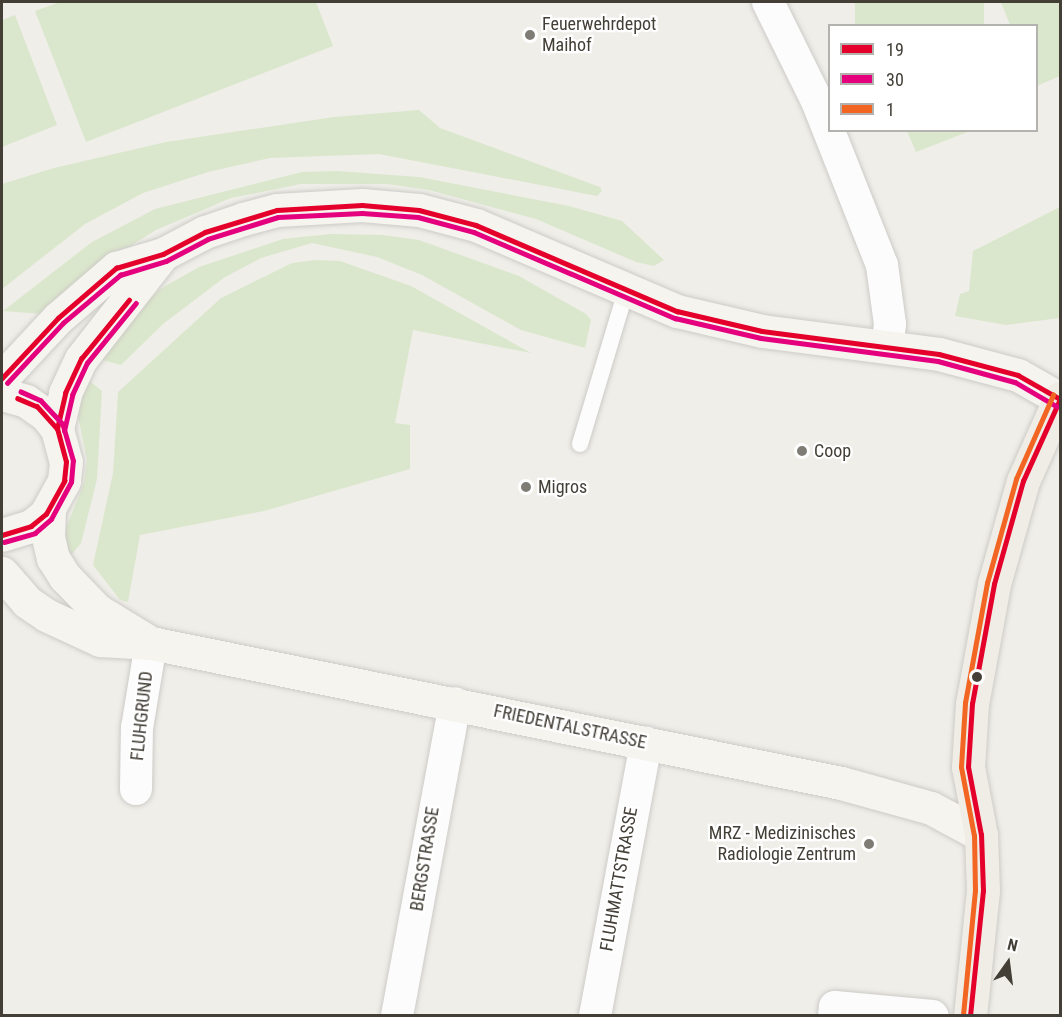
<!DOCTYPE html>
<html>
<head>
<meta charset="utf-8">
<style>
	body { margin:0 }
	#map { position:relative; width:1062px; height:1017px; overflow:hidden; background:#efeee9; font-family:"Roboto Condensed",sans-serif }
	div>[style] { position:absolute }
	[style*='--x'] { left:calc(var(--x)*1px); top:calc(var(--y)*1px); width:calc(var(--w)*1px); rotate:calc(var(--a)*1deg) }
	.green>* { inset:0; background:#dbe7cc; transform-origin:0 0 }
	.roads { filter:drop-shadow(0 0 2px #cdcbc7) drop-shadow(0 0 2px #cdcbc7) }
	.lane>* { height:16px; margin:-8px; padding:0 8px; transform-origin:8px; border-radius:8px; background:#fdfcfc }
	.street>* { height:32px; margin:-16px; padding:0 16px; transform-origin:16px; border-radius:16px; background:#fdfcfc }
	.secondary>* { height:33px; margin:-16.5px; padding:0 16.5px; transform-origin:16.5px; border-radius:16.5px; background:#f5f4ef }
	.primary>* { height:33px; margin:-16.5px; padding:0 16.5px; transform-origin:16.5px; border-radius:16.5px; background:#efede5 }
	.bus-1>* { height:4.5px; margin:-2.25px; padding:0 2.25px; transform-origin:2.25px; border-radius:2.25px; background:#e4002b }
	.bus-2>* { height:4.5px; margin:-2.25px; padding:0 2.25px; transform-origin:2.25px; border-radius:2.25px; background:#e5007d }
	.bus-3>* { height:4.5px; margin:-2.25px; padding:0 2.25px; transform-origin:2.25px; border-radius:2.25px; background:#f26522 }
	.dots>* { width:16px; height:16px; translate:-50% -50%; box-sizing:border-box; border:3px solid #fff; border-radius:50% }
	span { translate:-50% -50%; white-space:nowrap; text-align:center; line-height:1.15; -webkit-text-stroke:4.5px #fff; paint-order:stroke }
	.poi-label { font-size:18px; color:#433f37 }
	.left { translate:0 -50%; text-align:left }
	.right { translate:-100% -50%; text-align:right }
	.street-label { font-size:18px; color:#433f37 }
	.frame { position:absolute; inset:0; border:3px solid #433f37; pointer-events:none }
	.legend { position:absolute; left:828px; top:24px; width:210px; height:108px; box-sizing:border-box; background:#fff; border:2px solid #b4b2af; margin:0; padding:8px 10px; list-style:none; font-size:18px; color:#433f37 }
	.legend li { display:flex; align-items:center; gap:12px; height:30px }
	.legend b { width:30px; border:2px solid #b4b2af }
	.north { position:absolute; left:978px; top:933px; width:60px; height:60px; -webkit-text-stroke:4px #fff; paint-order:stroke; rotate:14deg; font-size:16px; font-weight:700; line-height:24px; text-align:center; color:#433f37 }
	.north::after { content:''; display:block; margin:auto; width:21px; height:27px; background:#433f37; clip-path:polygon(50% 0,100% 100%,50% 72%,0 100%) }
</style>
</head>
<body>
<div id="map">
	<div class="green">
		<div style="clip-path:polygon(60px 2px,316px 2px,333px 46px,86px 142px,35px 11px)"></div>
		<div style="left:855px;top:2px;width:129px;height:25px"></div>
		<div style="clip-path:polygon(1001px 2px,1060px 2px,1060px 76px,1037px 86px,1036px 26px,1010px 25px)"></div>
		<div style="clip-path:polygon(15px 15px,57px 125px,2px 147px,2px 20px)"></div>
		<div style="clip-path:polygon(419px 110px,440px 128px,600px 187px,602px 191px,597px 196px,379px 154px,270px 158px,208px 172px,143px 193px,85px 224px,2px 289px,2px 184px,54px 168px,166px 142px,334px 117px)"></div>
		<div style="clip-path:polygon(907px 131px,970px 131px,916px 152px)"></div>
		<div style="clip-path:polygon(337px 171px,419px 177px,569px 206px,622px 221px,664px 260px,654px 266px,636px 262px,536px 219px,429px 190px,387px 184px,301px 184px,231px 198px,156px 230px,106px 261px,42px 314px,3px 311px,92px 242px,155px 209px,302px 172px)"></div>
		<div style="clip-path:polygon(1060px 207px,1060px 318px,1006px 325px,955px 316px,960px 294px,969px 291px,973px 251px)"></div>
		<div style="clip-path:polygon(331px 234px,383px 235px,419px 240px,519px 276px,586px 314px,591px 320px,585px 348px,521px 330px,422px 275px,377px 257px,312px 243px,261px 258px,225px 277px,163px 324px,121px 365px,102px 360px,136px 311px,162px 288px,199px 267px,283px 239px)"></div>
		<div style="clip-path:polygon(316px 260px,340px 261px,411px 286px,531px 353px,413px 330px,395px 423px,410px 425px,410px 469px,264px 511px,140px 535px,128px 602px,120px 600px,93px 565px,113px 473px,118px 392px,221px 298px,292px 263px)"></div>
		<div style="clip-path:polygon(87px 379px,102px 391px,97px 479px,81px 543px,69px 558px,62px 538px,84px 483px,87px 460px,76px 406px)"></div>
	</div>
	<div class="roads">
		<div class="lane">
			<div style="--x:580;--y:444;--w:160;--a:-73.3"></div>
		</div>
		<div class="street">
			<div style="--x:768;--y:2;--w:110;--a:63.7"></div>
			<div style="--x:817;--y:101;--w:176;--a:68.4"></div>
			<div style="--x:882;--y:265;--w:60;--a:82.3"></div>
			<div style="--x:890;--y:324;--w:23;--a:97"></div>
			<div style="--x:136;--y:789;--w:61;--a:-89.1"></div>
			<div style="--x:137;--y:728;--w:86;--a:-80.6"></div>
			<div style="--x:397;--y:1016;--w:318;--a:-79.5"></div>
			<div style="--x:595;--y:1016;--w:278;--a:-79.4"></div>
			<div style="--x:834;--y:1016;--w:9;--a:-84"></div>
			<div style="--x:835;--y:1007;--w:98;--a:5.2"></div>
		</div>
		<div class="secondary">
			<div style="--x:2;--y:378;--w:82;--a:-47"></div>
			<div style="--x:58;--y:318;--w:77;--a:-40.8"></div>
			<div style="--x:116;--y:268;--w:49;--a:-16.6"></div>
			<div style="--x:163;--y:254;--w:47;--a:-27.6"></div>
			<div style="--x:205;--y:232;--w:40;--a:-18.9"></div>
			<div style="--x:243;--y:219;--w:35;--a:-15"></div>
			<div style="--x:277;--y:210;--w:85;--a:-3.4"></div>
			<div style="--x:362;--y:205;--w:57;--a:5"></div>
			<div style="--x:419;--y:210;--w:59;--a:14.7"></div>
			<div style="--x:476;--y:225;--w:219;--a:23.2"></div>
			<div style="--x:677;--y:311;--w:87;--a:13.2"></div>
			<div style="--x:762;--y:331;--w:178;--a:7.4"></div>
			<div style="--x:939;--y:354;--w:82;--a:14.9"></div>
			<div style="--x:1018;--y:375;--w:48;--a:29.7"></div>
			<div style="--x:2;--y:394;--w:25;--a:16"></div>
			<div style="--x:26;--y:401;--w:24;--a:35"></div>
			<div style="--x:46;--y:415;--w:18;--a:52"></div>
			<div style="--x:57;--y:429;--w:34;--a:75"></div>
			<div style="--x:66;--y:462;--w:19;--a:96"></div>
			<div style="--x:64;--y:481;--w:38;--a:119"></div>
			<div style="--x:46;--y:514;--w:19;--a:141"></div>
			<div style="--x:31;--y:526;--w:30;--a:163"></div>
			<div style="--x:57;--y:429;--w:37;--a:-77"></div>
			<div style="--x:65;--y:393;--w:38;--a:-65"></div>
			<div style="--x:81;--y:359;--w:133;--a:-52"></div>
			<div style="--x:49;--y:509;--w:28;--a:92"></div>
			<div style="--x:48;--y:537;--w:22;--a:77"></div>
			<div style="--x:53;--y:558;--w:22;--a:58"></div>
			<div style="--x:65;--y:577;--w:46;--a:45.9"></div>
			<div style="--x:97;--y:610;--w:57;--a:31.5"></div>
			<div style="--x:2;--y:573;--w:38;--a:49"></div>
			<div style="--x:27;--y:602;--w:23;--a:34"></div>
			<div style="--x:46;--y:615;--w:60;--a:24.8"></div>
			<div style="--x:100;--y:640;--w:51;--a:3.4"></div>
			<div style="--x:151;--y:643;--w:704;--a:11.47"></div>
			<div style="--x:841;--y:783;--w:93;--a:15.5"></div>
			<div style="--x:931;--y:808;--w:57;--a:28.4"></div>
		</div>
		<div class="primary">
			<div style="--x:970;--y:1016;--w:126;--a:-84.1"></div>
			<div style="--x:983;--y:891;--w:56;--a:-92"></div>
			<div style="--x:981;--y:835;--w:69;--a:-100.8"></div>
			<div style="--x:968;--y:767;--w:63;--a:-86.4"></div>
			<div style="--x:972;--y:704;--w:122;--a:-79.6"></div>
			<div style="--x:994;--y:584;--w:107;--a:-74.3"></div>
			<div style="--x:1023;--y:481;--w:91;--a:-66"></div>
		</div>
	</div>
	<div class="bus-1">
		<div style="--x:2;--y:378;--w:82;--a:-47"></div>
		<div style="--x:58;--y:318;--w:77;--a:-40.8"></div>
		<div style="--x:116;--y:268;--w:49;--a:-16.6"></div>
		<div style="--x:163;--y:254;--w:47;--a:-27.6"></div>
		<div style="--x:205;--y:232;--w:75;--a:-17"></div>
		<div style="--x:277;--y:210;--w:85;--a:-3.4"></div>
		<div style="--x:362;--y:205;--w:57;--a:5"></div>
		<div style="--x:419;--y:210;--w:59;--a:14.7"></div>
		<div style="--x:476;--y:225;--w:219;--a:23.2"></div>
		<div style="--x:677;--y:311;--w:87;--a:13.2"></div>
		<div style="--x:762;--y:331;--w:178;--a:7.4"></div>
		<div style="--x:939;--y:354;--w:82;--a:14.9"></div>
		<div style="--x:1018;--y:375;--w:48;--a:29.7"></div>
		<div style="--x:57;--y:429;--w:37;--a:-77"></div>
		<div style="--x:65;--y:393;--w:38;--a:-65"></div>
		<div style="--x:81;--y:359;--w:76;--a:-50.9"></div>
		<div style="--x:2;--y:535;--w:30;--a:-17"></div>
		<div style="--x:31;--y:526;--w:19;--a:-39"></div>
		<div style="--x:46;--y:514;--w:38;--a:-61"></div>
		<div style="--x:64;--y:481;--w:19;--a:-84"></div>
		<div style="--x:66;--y:462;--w:34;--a:-105"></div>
		<div style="--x:57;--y:429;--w:30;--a:-132"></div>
		<div style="--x:37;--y:407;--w:21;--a:-157"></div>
		<div style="--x:970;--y:1016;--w:126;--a:-84.1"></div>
		<div style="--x:983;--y:891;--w:56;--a:-92"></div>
		<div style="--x:981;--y:835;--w:69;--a:-100.8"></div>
		<div style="--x:968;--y:767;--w:63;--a:-86.4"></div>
		<div style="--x:972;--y:704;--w:122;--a:-79.6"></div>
		<div style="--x:994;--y:584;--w:107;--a:-74.3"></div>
		<div style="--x:1023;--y:481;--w:90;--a:-65.7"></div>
	</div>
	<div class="bus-2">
		<div style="--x:7;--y:383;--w:82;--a:-47"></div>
		<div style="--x:63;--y:323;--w:75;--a:-40.1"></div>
		<div style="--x:120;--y:275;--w:48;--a:-16.9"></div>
		<div style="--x:166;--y:261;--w:47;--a:-27.6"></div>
		<div style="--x:208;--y:239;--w:73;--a:-17.4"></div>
		<div style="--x:278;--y:217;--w:84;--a:-2.7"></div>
		<div style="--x:362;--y:213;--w:56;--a:4.1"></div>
		<div style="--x:418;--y:217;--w:58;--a:15"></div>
		<div style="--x:474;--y:232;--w:219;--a:23.2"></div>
		<div style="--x:675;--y:318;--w:88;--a:13.1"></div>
		<div style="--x:761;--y:338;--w:178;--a:7.4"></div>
		<div style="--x:938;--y:361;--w:80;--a:15.3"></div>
		<div style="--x:1015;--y:382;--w:48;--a:30.3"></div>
		<div style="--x:64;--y:431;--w:37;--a:-77"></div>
		<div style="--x:72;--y:395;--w:35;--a:-65"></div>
		<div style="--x:87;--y:363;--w:77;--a:-50.8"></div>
		<div style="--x:4;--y:542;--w:32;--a:-16"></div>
		<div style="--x:35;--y:533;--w:21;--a:-41"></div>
		<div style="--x:51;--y:519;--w:42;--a:-61.6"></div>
		<div style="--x:71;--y:482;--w:21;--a:-85"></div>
		<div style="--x:73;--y:461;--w:37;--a:-106"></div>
		<div style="--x:63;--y:425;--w:33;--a:-133"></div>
		<div style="--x:41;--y:401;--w:22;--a:-156"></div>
	</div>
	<div class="bus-3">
		<div style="--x:963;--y:1015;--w:125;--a:-84.5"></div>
		<div style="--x:975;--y:891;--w:55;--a:-91"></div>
		<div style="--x:974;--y:836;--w:70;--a:-100.7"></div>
		<div style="--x:961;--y:767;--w:64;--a:-86.4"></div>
		<div style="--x:965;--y:703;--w:122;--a:-79.6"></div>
		<div style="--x:987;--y:583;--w:108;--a:-74.4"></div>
		<div style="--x:1016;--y:479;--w:92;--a:-66.2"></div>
	</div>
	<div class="dots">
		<div style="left:530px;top:35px;background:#7f7c75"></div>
		<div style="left:802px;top:451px;background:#7f7c75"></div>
		<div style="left:526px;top:487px;background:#7f7c75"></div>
		<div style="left:977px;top:677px;background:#433f37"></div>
		<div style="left:869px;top:844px;background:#7f7c75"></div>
	</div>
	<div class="poi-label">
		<span class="left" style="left:542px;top:35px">Feuerwehrdepot<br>Maihof</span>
		<span class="left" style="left:814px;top:451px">Coop</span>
		<span class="left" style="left:538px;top:487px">Migros</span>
		<span class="right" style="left:856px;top:844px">MRZ - Medizinisches<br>Radiologie Zentrum</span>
	</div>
	<div class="street-label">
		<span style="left:142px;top:716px;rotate:-84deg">FLUHGRUND</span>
		<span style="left:570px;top:727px;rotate:12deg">FRIEDENTALSTRASSE</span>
		<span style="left:425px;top:859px;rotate:-81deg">BERGSTRASSE</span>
		<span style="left:619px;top:879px;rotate:-80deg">FLUHMATTSTRASSE</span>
	</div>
	<div class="frame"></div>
	<ul class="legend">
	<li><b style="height:8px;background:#e4002b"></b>19</li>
	<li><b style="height:8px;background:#e5007d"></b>30</li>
	<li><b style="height:8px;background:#f26522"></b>1</li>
	</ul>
	<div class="north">N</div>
</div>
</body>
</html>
